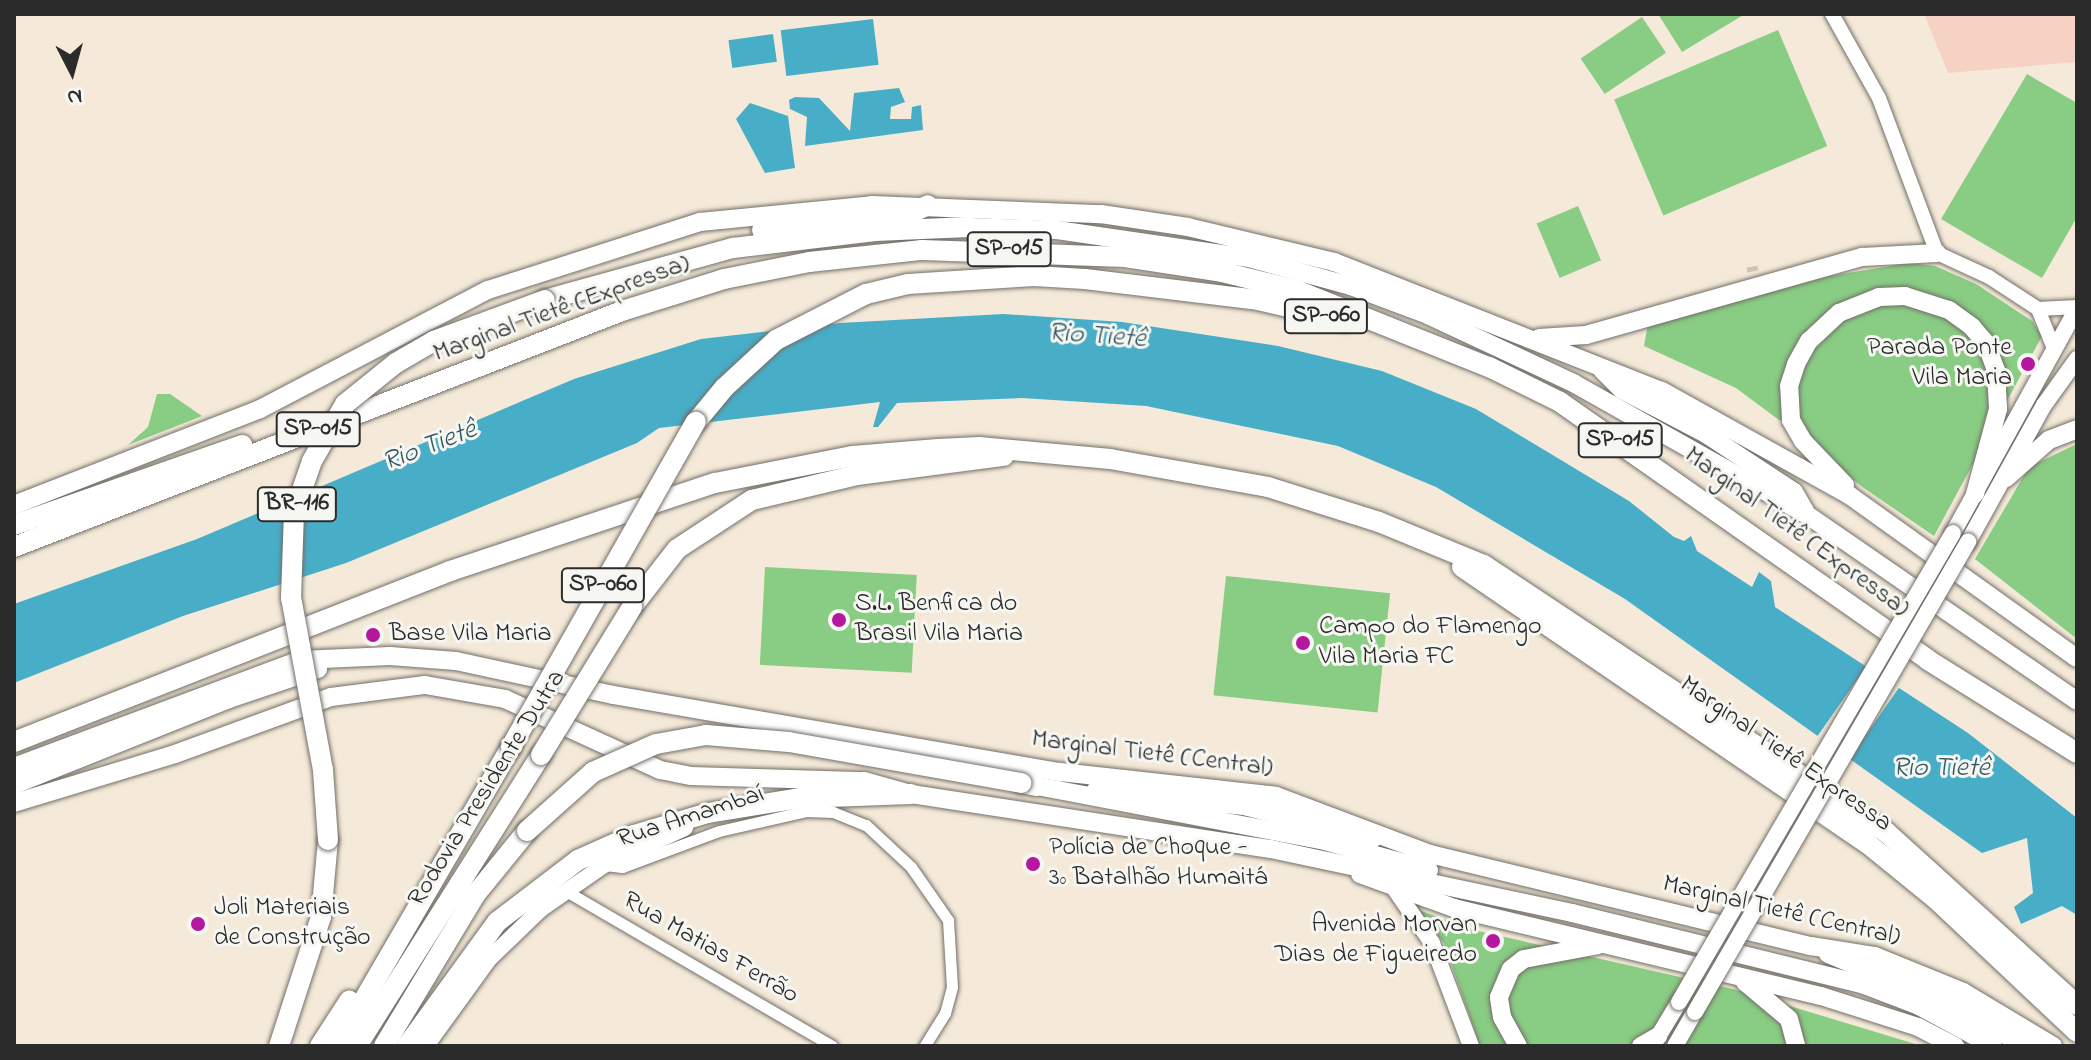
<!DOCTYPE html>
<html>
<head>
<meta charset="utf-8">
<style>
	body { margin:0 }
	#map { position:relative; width:2091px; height:1060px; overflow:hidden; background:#f5ead9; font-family:"Indie Flower",sans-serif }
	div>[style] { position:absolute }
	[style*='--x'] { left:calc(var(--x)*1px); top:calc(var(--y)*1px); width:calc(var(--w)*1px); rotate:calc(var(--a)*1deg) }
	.built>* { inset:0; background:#f5d2c3 }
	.green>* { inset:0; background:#89cc84; transform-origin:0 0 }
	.water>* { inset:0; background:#48aec8; transform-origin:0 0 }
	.pier>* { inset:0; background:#f5ead9; transform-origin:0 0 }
	.minor-tunnel>* { height:11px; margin-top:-5.5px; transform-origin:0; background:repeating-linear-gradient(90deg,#cdc4b6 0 11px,transparent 0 16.5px) }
	.roads { filter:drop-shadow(0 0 2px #726e68) drop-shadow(0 0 2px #726e68) }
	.minor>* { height:11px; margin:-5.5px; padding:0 5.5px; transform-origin:5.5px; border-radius:5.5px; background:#fff }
	.tertiary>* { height:14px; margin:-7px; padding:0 7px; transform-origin:7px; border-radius:7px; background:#fff }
	.secondary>* { height:16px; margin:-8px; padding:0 8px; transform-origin:8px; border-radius:8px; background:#fff }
	.trunk>* { height:18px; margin:-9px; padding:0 9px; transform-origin:9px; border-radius:9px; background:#fff }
	.motorway>* { height:20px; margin:-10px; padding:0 10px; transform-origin:10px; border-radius:10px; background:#fff }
	.bridges { filter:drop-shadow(0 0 2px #726e68) drop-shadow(0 0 2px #726e68) }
	.secondary-bridge>* { height:16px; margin:-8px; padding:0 8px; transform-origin:8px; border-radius:8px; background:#fff }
	.motorway-bridge>* { height:20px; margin:-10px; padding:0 10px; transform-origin:10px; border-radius:10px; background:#fff }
	.dots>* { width:22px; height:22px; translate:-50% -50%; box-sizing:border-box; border:4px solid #f6f6f2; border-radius:50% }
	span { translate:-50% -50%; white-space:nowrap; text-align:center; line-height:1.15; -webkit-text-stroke:6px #f6f6f2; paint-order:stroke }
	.shield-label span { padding:2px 6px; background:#f6f6f2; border:2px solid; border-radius:6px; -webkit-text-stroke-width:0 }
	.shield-label { font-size:24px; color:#2b2b2b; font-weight:700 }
	.street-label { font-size:26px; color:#2b2b2b }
	.poi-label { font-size:26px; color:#2b2b2b }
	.right { translate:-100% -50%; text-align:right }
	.left { translate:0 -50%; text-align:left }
	.water-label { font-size:28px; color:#355962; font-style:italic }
	.frame { position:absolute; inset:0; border:16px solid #2b2b2b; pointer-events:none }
	.north { position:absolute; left:32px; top:32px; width:80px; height:80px; -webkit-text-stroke:6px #f6f6f2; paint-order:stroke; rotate:174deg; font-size:22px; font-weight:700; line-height:32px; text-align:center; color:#2b2b2b }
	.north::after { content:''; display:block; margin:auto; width:28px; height:36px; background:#2b2b2b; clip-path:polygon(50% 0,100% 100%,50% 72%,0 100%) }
</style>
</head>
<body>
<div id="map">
	<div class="built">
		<div style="clip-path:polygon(1924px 14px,2077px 14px,2077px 62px,1948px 73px)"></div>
	</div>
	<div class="green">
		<div style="clip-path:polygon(1658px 14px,1745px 14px,1682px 52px)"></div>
		<div style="left:1642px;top:17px;width:43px;height:74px;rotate:56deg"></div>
		<div style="left:1778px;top:30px;width:126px;height:178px;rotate:67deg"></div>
		<div style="clip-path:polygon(2027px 74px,2077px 103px,2077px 217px,2042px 278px,1941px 219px)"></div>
		<div style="left:1578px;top:206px;width:59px;height:45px;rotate:67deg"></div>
		<div style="clip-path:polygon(1909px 263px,1935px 266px,1976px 284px,2032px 321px,2042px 336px,1934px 536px,1861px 486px,1802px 437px,1797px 419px,1779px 420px,1736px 388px,1644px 346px,1648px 324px,1830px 276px)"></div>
		<div style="clip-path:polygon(157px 394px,170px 394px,202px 416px,128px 445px,148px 427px)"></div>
		<div style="clip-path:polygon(2077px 444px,2077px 639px,1975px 559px,2029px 467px)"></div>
		<div style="left:765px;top:567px;width:152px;height:98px;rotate:3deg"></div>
		<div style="left:1226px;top:576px;width:165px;height:120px;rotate:6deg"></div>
		<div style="clip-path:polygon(1416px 909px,1474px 930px,1737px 990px,1922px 1046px,1480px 1046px,1444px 943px)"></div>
	</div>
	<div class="water">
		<div style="left:873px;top:19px;width:46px;height:93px;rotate:83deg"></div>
		<div style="left:773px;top:34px;width:28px;height:45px;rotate:82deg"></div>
		<div style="clip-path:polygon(899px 88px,905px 102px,891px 107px,890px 119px,911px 119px,912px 107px,921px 105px,923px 130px,805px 146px,807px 117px,790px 109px,789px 100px,795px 97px,819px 98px,850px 131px,854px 93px)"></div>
		<div style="clip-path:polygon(750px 103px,788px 116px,795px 168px,765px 173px,736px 119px)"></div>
		<div style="clip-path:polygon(1003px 314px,1122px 322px,1278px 346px,1382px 371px,1476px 409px,1629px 501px,1674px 537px,1684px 541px,1691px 536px,1697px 551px,1752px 587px,1759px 572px,1771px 581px,1775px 607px,1968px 733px,2077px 818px,2077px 915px,2062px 906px,2021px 924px,2014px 907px,2033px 893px,2027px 838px,1982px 853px,1625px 599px,1436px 487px,1338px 446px,1146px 406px,1022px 398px,897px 403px,878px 427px,873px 427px,880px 402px,659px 428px,637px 443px,346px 563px,183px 616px,14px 683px,14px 604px,197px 539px,574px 379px,701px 339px,840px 323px)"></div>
	</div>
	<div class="pier">
		<div style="left:1868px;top:664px;width:39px;height:91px;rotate:35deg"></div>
	</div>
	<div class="minor-tunnel">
		<div style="--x:1752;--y:266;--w:5;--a:79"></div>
	</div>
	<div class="roads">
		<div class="minor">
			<div style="--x:605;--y:865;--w:17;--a:7"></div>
			<div style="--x:622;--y:867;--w:103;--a:-20.4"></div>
			<div style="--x:719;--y:831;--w:89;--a:-12.9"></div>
			<div style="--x:806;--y:811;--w:27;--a:2"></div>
			<div style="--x:833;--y:812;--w:35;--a:22"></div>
			<div style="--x:866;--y:825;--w:62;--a:43"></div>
			<div style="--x:911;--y:867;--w:65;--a:55.1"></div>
			<div style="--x:948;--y:920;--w:67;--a:86.6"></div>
			<div style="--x:952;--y:987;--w:27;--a:105"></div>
			<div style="--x:945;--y:1013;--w:39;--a:122"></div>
			<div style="--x:566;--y:891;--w:308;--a:30.2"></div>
		</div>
		<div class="tertiary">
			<div style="--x:1832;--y:14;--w:96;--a:60.8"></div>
			<div style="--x:1879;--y:98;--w:165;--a:69.5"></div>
			<div style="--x:1937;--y:253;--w:57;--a:24.8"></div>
			<div style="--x:1989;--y:277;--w:59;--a:33.1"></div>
			<div style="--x:2038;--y:309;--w:39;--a:-3"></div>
			<div style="--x:2038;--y:309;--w:40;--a:68"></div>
		</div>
		<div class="secondary">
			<div style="--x:1953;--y:533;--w:257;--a:-61.1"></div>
			<div style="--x:1968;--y:542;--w:157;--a:-61"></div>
			<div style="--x:2044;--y:405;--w:57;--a:-54.3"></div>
			<div style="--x:1396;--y:891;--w:63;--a:55.3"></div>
			<div style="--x:1432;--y:943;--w:110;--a:69.3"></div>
			<div style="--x:1653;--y:1045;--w:50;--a:-58.8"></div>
			<div style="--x:426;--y:1046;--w:107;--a:-54.1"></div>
			<div style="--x:489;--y:959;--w:72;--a:-43.9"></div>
			<div style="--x:541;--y:909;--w:77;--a:-34.9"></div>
			<div style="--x:604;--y:865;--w:89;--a:-24.6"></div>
			<div style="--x:1675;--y:1046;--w:39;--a:-60"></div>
		</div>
		<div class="trunk">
			<div style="--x:969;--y:227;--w:88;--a:2"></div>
			<div style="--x:1057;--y:230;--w:194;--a:8.3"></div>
			<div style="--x:1249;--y:258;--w:106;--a:15.4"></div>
			<div style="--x:1351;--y:286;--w:82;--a:20.6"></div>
			<div style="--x:1428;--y:315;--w:162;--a:25.1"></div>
			<div style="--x:1575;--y:384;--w:265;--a:29.4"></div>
			<div style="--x:1806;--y:514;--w:329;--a:34.6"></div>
			<div style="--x:1539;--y:338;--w:47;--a:-3.7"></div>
			<div style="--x:1586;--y:335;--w:287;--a:-15.8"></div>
			<div style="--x:1862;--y:257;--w:75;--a:-3.1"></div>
			<div style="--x:1602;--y:370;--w:28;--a:45"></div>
			<div style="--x:1622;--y:390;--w:95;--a:27.6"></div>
			<div style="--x:1706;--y:434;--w:105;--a:33.4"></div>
			<div style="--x:1794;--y:492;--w:22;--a:60"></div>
			<div style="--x:2006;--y:478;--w:57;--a:-41.5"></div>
			<div style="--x:2049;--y:440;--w:30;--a:-21"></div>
			<div style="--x:1845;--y:485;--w:61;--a:-133.7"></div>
			<div style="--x:1803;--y:441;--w:24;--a:-120"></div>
			<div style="--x:1791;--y:420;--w:34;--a:-93"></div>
			<div style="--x:1789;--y:386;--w:23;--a:-72"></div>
			<div style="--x:1796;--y:364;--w:26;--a:-61"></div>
			<div style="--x:1809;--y:341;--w:41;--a:-43"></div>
			<div style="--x:1839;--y:313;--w:43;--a:-21.8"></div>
			<div style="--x:1879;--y:297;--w:26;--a:-2"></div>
			<div style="--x:1905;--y:296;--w:46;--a:17.7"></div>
			<div style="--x:1949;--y:310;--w:29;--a:36"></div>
			<div style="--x:1972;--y:327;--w:21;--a:49"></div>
			<div style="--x:1986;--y:343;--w:29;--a:70"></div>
			<div style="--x:1996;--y:370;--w:39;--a:87"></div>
			<div style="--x:1998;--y:409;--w:88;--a:105.1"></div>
			<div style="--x:14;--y:505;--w:264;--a:-21.3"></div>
			<div style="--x:260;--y:409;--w:257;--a:-27.6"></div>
			<div style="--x:488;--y:290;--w:223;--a:-17.8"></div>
			<div style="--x:700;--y:222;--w:173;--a:-5.6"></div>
			<div style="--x:872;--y:205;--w:229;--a:2.3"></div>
			<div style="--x:1101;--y:214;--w:88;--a:8.5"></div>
			<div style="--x:1188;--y:227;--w:150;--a:13.5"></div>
			<div style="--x:1334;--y:262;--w:352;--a:21.5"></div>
			<div style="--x:1662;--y:391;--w:214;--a:29.1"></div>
			<div style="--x:1849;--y:495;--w:280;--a:35.6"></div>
			<div style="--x:14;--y:767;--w:305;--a:-20.5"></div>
			<div style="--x:300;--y:660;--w:90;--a:-2.5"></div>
			<div style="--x:390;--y:656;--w:66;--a:4.3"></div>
			<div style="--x:456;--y:661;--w:161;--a:12.2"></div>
			<div style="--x:613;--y:695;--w:454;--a:9.8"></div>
			<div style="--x:1060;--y:772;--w:217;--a:6.3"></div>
			<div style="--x:1276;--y:796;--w:165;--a:20.6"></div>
			<div style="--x:1430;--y:854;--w:392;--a:13.6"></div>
			<div style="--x:1811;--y:946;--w:65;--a:8.9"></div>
			<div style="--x:1875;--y:956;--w:95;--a:22.2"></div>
			<div style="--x:1963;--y:992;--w:105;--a:31"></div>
			<div style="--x:14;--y:785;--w:232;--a:-21.8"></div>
			<div style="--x:229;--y:699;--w:94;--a:-18.6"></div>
			<div style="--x:1037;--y:786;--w:293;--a:10.8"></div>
			<div style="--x:1325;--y:841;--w:108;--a:15.6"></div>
			<div style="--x:1096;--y:790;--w:149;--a:6.2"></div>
			<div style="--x:1244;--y:806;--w:133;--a:14.3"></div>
			<div style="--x:14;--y:803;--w:168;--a:-16.9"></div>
			<div style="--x:175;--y:754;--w:166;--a:-20.1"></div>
			<div style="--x:331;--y:697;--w:95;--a:-7.3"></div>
			<div style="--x:425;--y:685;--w:81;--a:9.9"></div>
			<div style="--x:505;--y:699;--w:170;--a:24.6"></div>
			<div style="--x:660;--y:770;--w:32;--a:11"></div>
			<div style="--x:691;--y:776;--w:173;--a:1.7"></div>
			<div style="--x:864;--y:781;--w:49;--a:15.5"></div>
			<div style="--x:911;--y:794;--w:364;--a:8.7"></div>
			<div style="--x:1271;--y:849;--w:308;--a:12"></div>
			<div style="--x:1572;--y:913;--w:299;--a:13.8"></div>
			<div style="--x:1862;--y:984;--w:61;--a:21.1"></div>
			<div style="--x:1919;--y:1006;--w:84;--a:28.4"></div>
			<div style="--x:1360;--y:874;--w:100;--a:19.9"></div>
			<div style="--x:1454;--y:908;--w:377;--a:13.5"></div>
			<div style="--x:1821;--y:996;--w:102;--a:17.7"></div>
			<div style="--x:1918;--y:1027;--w:42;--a:27.2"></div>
			<div style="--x:1828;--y:954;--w:142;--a:22.4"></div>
			<div style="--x:1959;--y:1008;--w:75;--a:30.3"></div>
			<div style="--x:1745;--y:982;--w:57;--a:40.1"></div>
			<div style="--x:1789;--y:1019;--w:28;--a:75"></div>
			<div style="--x:1518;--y:1046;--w:33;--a:-119"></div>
			<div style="--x:1502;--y:1017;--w:20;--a:-99"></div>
			<div style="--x:1499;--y:997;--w:30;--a:-67"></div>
			<div style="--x:1511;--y:969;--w:16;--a:-38"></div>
			<div style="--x:1524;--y:959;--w:75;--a:-10.7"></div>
			<div style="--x:1641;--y:1046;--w:20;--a:-30"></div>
		</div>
		<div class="motorway">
			<div style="--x:762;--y:230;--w:146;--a:-5.9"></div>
			<div style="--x:907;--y:215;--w:23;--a:-25"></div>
			<div style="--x:545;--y:300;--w:195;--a:-15.5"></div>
			<div style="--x:733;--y:248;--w:143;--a:-6.8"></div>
			<div style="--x:875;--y:231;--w:94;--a:-2.4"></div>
			<div style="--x:696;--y:422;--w:44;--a:-50.5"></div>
			<div style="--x:724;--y:388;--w:71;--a:-42.7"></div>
			<div style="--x:776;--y:340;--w:101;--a:-27.1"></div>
			<div style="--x:866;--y:294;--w:43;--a:-13.4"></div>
			<div style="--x:908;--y:284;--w:126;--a:-3.6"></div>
			<div style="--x:1034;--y:276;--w:51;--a:3.4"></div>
			<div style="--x:1085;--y:279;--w:174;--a:6.9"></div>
			<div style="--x:1258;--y:300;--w:90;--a:13.4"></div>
			<div style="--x:14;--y:525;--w:242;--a:-19.3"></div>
			<div style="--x:14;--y:547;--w:652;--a:-21.21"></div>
			<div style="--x:622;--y:311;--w:107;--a:-17.4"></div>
			<div style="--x:724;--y:279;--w:87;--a:-11.3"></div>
			<div style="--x:809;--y:262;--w:114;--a:-6.1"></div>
			<div style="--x:922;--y:250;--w:203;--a:2"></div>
			<div style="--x:1125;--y:257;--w:98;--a:8.8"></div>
			<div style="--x:1222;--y:272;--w:76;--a:13.7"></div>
			<div style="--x:1296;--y:290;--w:208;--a:21.8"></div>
			<div style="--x:1489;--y:367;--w:79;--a:26.2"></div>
			<div style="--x:1560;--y:402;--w:449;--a:35"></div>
			<div style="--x:1928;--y:660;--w:176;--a:32"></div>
			<div style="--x:1462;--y:567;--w:490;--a:34.3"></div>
			<div style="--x:1867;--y:843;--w:89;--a:39.1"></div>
			<div style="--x:1936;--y:899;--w:194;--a:43.3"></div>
			<div style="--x:632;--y:607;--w:73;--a:-52.2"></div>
			<div style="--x:677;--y:549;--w:90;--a:-33.2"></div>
			<div style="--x:752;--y:500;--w:108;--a:-13.4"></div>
			<div style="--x:857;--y:475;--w:148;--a:-7.4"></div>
			<div style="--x:14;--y:742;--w:468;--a:-21.4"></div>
			<div style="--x:450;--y:571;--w:279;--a:-18.4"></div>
			<div style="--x:715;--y:483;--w:141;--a:-11.1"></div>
			<div style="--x:853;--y:456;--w:85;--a:-4.7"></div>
			<div style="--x:938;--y:449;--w:41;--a:-2.8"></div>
			<div style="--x:979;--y:447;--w:132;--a:5.2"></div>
			<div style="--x:1110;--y:459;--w:160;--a:10"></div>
			<div style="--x:1268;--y:487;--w:116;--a:17.5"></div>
			<div style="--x:1379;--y:522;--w:113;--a:22.3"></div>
			<div style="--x:1484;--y:565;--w:483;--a:33.6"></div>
			<div style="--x:1886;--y:832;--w:258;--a:42.2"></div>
			<div style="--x:1021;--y:783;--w:16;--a:11"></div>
			<div style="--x:279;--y:1046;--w:136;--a:-72"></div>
			<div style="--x:321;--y:917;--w:77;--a:-84.8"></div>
			<div style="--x:320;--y:1046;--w:54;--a:-57.2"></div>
			<div style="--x:337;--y:1046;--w:346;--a:-59.8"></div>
			<div style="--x:357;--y:1046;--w:344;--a:-57.7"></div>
			<div style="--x:384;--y:1046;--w:176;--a:-58.9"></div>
			<div style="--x:475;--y:895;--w:82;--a:-50.9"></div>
			<div style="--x:407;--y:1046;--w:153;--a:-54"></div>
			<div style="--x:497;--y:922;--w:102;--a:-37.4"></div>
			<div style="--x:578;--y:860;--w:61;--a:-24.1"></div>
			<div style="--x:634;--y:835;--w:77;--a:-16.6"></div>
			<div style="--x:708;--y:813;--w:94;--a:-9.2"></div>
			<div style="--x:801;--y:798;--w:110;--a:-2.1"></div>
		</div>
	</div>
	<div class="bridges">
		<div class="secondary-bridge">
			<div style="--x:1679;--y:1002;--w:543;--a:-59.71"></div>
			<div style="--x:1695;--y:1012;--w:544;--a:-59.85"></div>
		</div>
		<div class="motorway-bridge">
			<div style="--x:511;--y:747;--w:374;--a:-60.4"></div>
			<div style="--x:541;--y:755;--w:174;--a:-58.4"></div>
			<div style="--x:527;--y:831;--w:89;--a:-41.8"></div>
			<div style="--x:593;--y:772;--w:69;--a:-24"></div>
			<div style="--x:656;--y:744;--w:51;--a:-10.2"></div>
			<div style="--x:706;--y:735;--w:83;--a:4.8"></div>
			<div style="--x:789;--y:742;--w:236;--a:10"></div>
			<div style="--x:328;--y:840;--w:70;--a:-94.1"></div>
			<div style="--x:323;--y:770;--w:175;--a:-100.5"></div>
			<div style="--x:291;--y:598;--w:85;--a:-88"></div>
			<div style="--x:294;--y:513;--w:55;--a:-70.9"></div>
			<div style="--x:312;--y:461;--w:66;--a:-59.9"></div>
			<div style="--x:345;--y:404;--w:65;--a:-38.8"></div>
			<div style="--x:396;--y:363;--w:44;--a:-30.1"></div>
			<div style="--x:434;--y:341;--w:118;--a:-20.3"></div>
		</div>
	</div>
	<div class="dots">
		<div style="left:2028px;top:364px;background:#b5179e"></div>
		<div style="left:839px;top:620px;background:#b5179e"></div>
		<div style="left:373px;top:635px;background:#b5179e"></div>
		<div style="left:1303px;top:643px;background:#b5179e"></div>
		<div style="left:1033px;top:864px;background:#b5179e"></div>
		<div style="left:198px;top:924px;background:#b5179e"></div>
		<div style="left:1493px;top:941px;background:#b5179e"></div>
	</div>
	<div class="shield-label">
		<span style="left:1009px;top:249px">SP-015</span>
		<span style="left:1326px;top:316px">SP-060</span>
		<span style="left:318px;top:429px">SP-015</span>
		<span style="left:1620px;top:440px">SP-015</span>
		<span style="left:297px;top:504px">BR-116</span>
		<span style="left:603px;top:585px">SP-060</span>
	</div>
	<div class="street-label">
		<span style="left:562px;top:310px;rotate:-20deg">Marginal Tietê (Expressa)</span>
		<span style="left:1796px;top:533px;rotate:36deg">Marginal Tietê (Expressa)</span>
		<span style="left:1152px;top:755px;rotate:7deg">Marginal Tietê (Central)</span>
		<span style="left:1785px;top:755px;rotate:35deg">Marginal Tietê Expressa</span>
		<span style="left:488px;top:789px;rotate:-58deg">Rodovia Presidente Dutra</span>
		<span style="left:691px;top:818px;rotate:-18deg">Rua Amambaí</span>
		<span style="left:1781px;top:912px;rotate:13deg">Marginal Tietê (Central)</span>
		<span style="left:710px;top:949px;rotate:30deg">Rua Matias Ferrão</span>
	</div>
	<div class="poi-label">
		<span class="right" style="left:2012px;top:364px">Parada Ponte<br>Vila Maria</span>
		<span class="left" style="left:855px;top:620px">S.L. Benfica do<br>Brasil Vila Maria</span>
		<span class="left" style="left:1319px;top:643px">Campo do Flamengo<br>Vila Maria FC</span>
		<span class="left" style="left:389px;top:635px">Base Vila Maria</span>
		<span class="left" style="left:1049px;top:864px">Polícia de Choque -<br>3º Batalhão Humaitá</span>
		<span class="left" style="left:214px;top:924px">Joli Materiais<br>de Construção</span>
		<span class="right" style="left:1477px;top:941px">Avenida Morvan<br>Dias de Figueiredo</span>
	</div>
	<div class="water-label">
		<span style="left:1097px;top:337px;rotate:4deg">Rio Tietê</span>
		<span style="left:430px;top:447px;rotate:-21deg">Rio Tietê</span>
		<span style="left:1941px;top:769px">Rio Tietê</span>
	</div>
	<div class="frame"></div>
	<div class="north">N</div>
</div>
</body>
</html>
